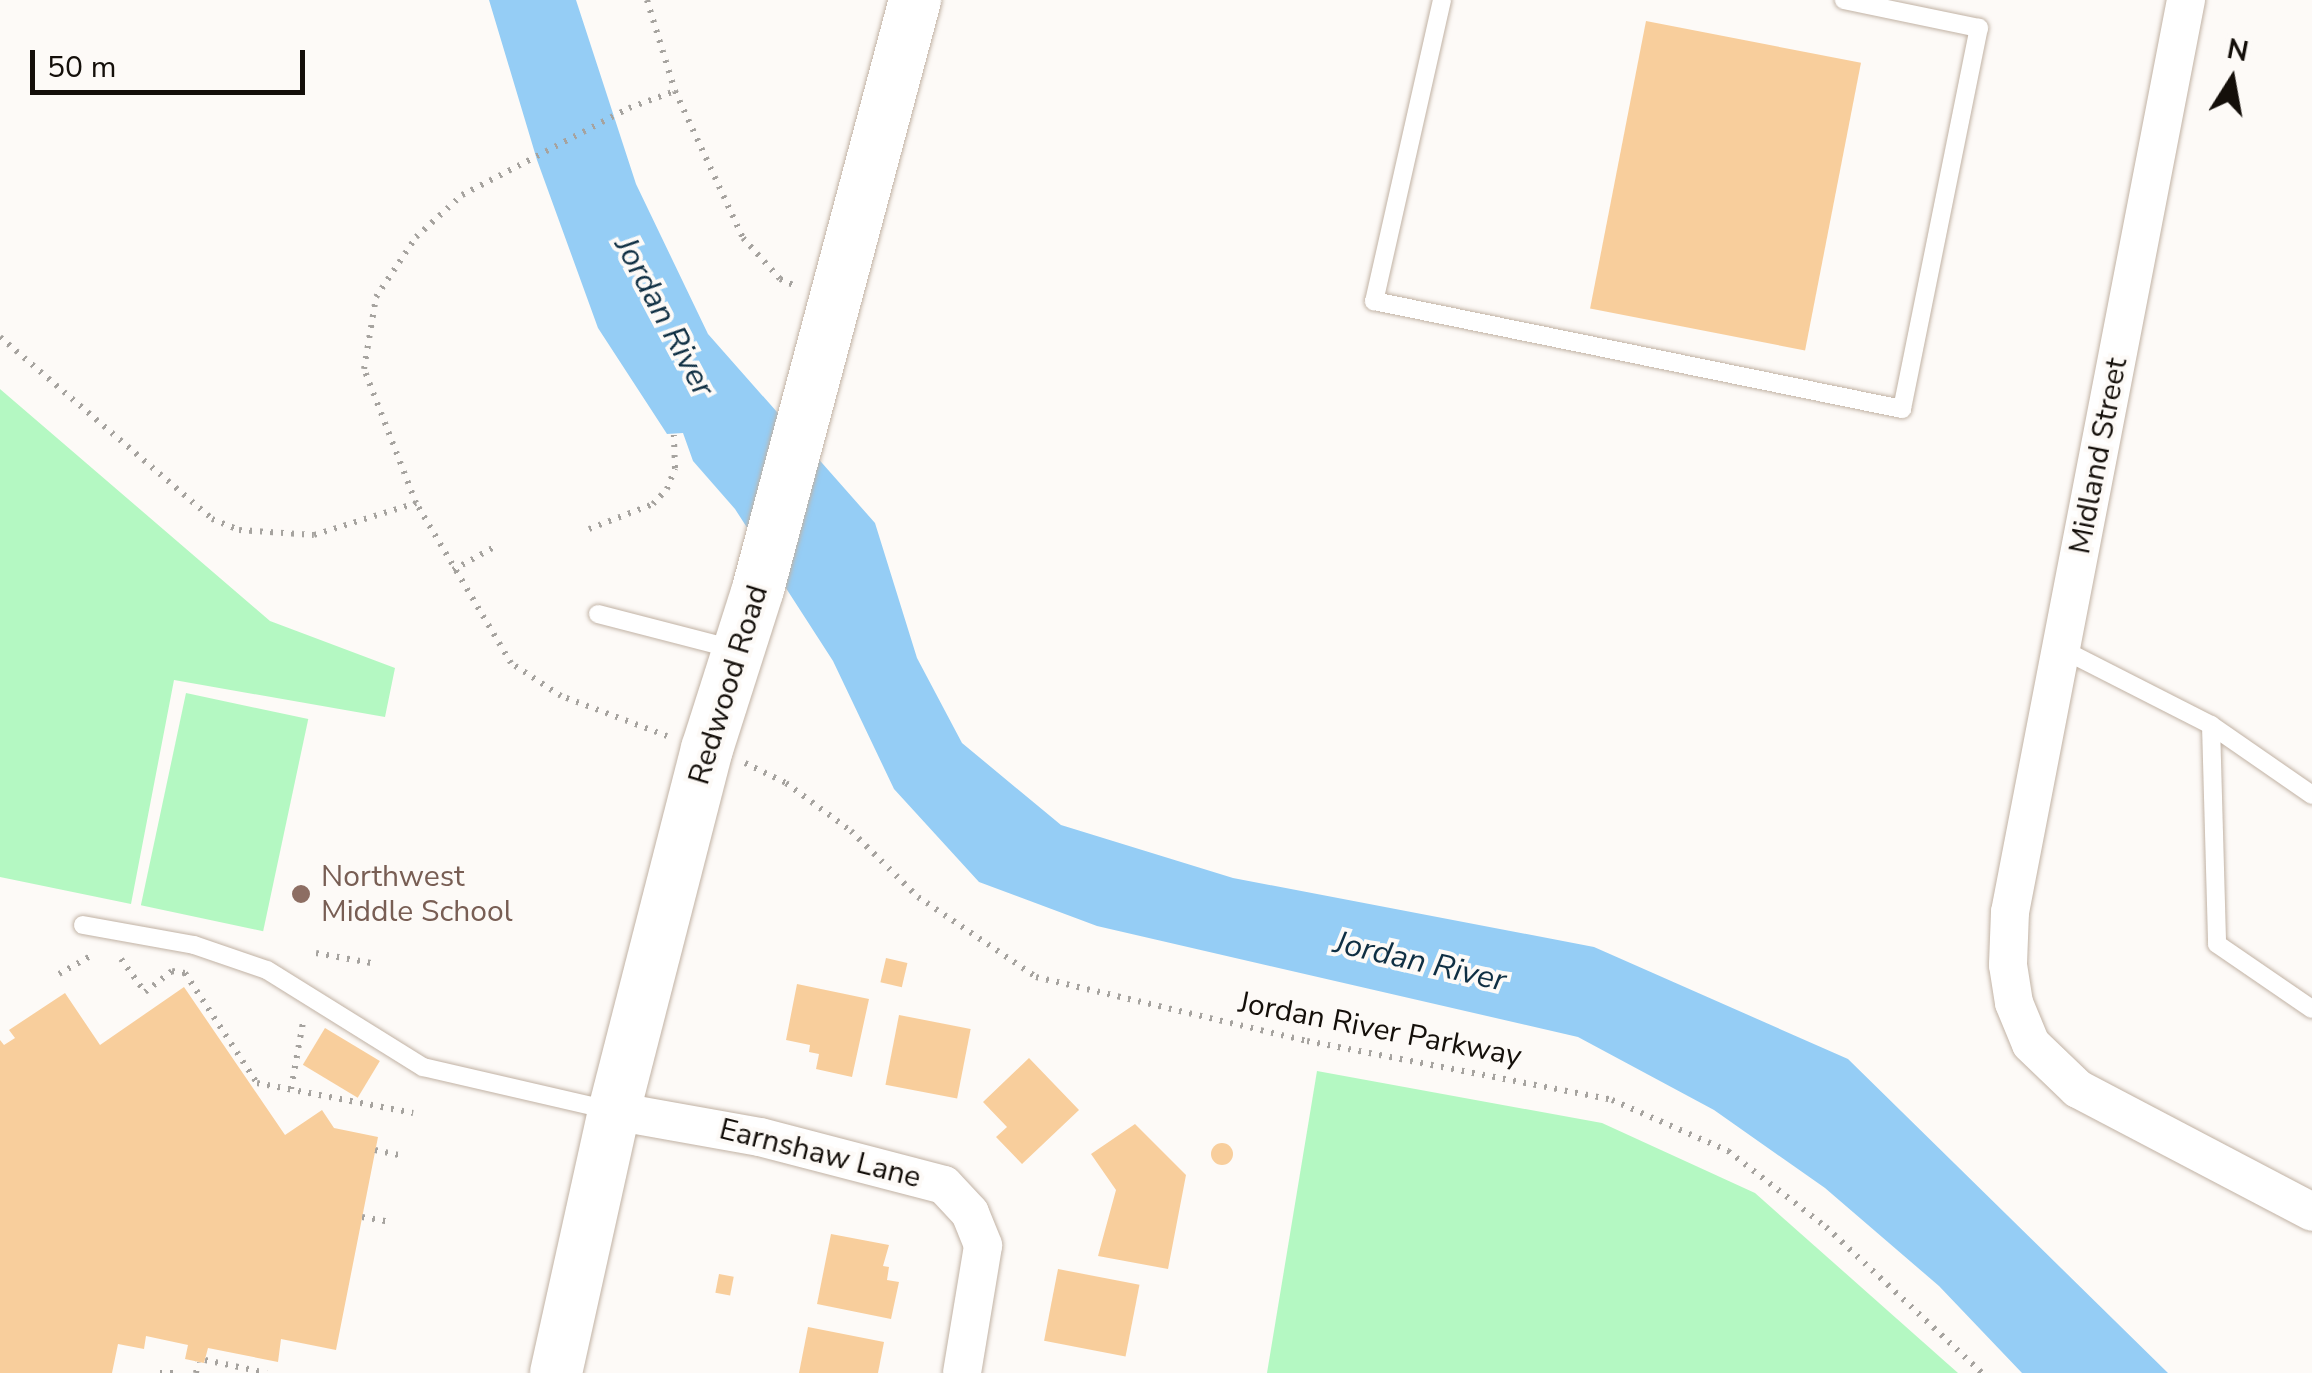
<!DOCTYPE html>
<html>
<head>
<meta charset="utf-8">
<style>
	body { margin:0 }
	#map { position:relative; width:2312px; height:1373px; overflow:hidden; background:#fdfaf7; font-family:"Nunito Sans",sans-serif }
	div>[style] { position:absolute }
	[style*='--x'] { left:calc(var(--x)*1px); top:calc(var(--y)*1px); width:calc(var(--w)*1px); rotate:calc(var(--a)*1deg) }
	.green>* { inset:0; background:#b4f8c2; transform-origin:0 0 }
	.water>* { inset:0; background:#95cdf5 }
	.building>* { inset:0; background:#f8ce9c; transform-origin:0 0 }
	.round { border-radius:50% }
	.path>* { height:6px; margin-top:-3px; transform-origin:0; background:repeating-linear-gradient(90deg,#a6a39f 0 2.5px,transparent 0 10.5px) }
	.roads { filter:drop-shadow(0 0 2px #c1b2a4) drop-shadow(0 0 2px #c1b2a4) }
	.lane>* { height:18px; margin:-9px; padding:0 9px; transform-origin:9px; border-radius:9px; background:#fff }
	.street>* { height:38px; margin:-19px; padding:0 19px; transform-origin:19px; border-radius:19px; background:#fff }
	.secondary>* { height:52px; margin:-26px; padding:0 26px; transform-origin:26px; border-radius:26px; background:#fff }
	.dots>* { width:28px; height:28px; translate:-50% -50%; box-sizing:border-box; border:5px solid #fdfaf7; border-radius:50% }
	span { translate:-50% -50%; white-space:nowrap; text-align:center; line-height:1.15; -webkit-text-stroke:8px #fdfaf7; paint-order:stroke }
	.street-label { font-size:30px; color:#140f0a }
	.education-label { font-size:30px; color:#785e54 }
	.left { translate:0 -50%; text-align:left }
	.water-label { font-size:32px; color:#0f2f43; font-style:italic }
	.north { position:absolute; left:2182px; top:30px; width:100px; height:100px; -webkit-text-stroke:8px #fdfaf7; paint-order:stroke; rotate:11deg; font-size:28px; font-weight:700; line-height:40px; text-align:center; color:#140f0a }
	.north::after { content:''; display:block; margin:auto; width:35px; height:45px; background:#140f0a; clip-path:polygon(50% 0,100% 100%,50% 72%,0 100%) }
	.scale { position:absolute; left:30px; top:50px; width:275px; height:45px; box-sizing:border-box; border:5px solid #140f0a; border-top:0; padding-left:12px; font-size:30px; line-height:35px; white-space:nowrap; color:#140f0a; -webkit-text-stroke:8px #fdfaf7; paint-order:stroke }
</style>
</head>
<body>
<div id="map">
	<div class="green">
		<div style="clip-path:polygon(0 389px,270px 621px,395px 668px,385px 717px,174px 680px,131px 904px,0 877px)"></div>
		<div style="left:186px;top:693px;width:125px;height:217px;rotate:12deg"></div>
		<div style="clip-path:polygon(1317px 1071px,1602px 1123px,1755px 1193px,1958px 1373px,1267px 1373px)"></div>
	</div>
	<div class="water">
		<div style="clip-path:polygon(489px 0,576px 0,636px 184px,708px 334px,875px 523px,917px 658px,962px 743px,1061px 825px,1233px 878px,1594px 947px,1848px 1059px,2168px 1373px,2022px 1373px,1939px 1286px,1825px 1188px,1714px 1110px,1578px 1037px,1097px 926px,979px 882px,894px 789px,833px 661px,735px 509px,693px 461px,683px 433px,667px 434px,598px 328px,537px 160px)"></div>
	</div>
	<div class="building">
		<div style="left:1646px;top:21px;width:219px;height:293px;rotate:11deg"></div>
		<div style="left:886px;top:958px;width:22px;height:25px;rotate:13deg"></div>
		<div style="clip-path:polygon(797px 984px,869px 999px,852px 1077px,816px 1069px,819px 1054px,809px 1052px,810px 1045px,786px 1040px)"></div>
		<div style="clip-path:polygon(184px 987px,285px 1135px,322px 1110px,334px 1128px,378px 1137px,336px 1350px,281px 1339px,278px 1362px,208px 1348px,204px 1363px,185px 1359px,188px 1345px,146px 1336px,144px 1349px,118px 1344px,112px 1373px,0 1373px,0 1040px,4px 1045px,15px 1038px,9px 1030px,65px 993px,100px 1045px)"></div>
		<div style="left:899px;top:1015px;width:73px;height:71px;rotate:11deg"></div>
		<div style="left:325px;top:1028px;width:64px;height:43px;rotate:31deg"></div>
		<div style="clip-path:polygon(1029px 1058px,1079px 1110px,1022px 1164px,996px 1137px,1007px 1127px,983px 1102px)"></div>
		<div style="clip-path:polygon(1135px 1124px,1186px 1175px,1168px 1269px,1098px 1256px,1116px 1190px,1091px 1154px)"></div>
		<div class="round" style="left:1211px;top:1143px;width:22px;height:22px"></div>
		<div style="clip-path:polygon(831px 1234px,889px 1245px,883px 1266px,889px 1267px,887px 1280px,899px 1282px,891px 1319px,817px 1304px)"></div>
		<div style="left:1058px;top:1269px;width:83px;height:73px;rotate:11deg"></div>
		<div style="left:719px;top:1274px;width:15px;height:19px;rotate:11deg"></div>
		<div style="clip-path:polygon(808px 1327px,884px 1342px,878px 1373px,799px 1373px)"></div>
	</div>
	<div class="path">
		<div style="--x:647;--y:0;--w:95;--a:72.9"></div>
		<div style="--x:675;--y:91;--w:162;--a:65.2"></div>
		<div style="--x:743;--y:238;--w:55;--a:47.9"></div>
		<div style="--x:780;--y:279;--w:17;--a:24"></div>
		<div style="--x:0;--y:337;--w:279;--a:40.6"></div>
		<div style="--x:212;--y:519;--w:29;--a:22"></div>
		<div style="--x:239;--y:530;--w:75;--a:3.8"></div>
		<div style="--x:314;--y:535;--w:107;--a:-17.4"></div>
		<div style="--x:589;--y:529;--w:69;--a:-21.3"></div>
		<div style="--x:653;--y:504;--w:21;--a:-47"></div>
		<div style="--x:667;--y:489;--w:22;--a:-69"></div>
		<div style="--x:675;--y:468;--w:33;--a:-92"></div>
		<div style="--x:453;--y:570;--w:51;--a:-29.1"></div>
		<div style="--x:667;--y:736;--w:113;--a:-159.3"></div>
		<div style="--x:561;--y:696;--w:60;--a:-146.6"></div>
		<div style="--x:511;--y:663;--w:186;--a:-120.7"></div>
		<div style="--x:416;--y:503;--w:144;--a:-111.2"></div>
		<div style="--x:364;--y:369;--w:73;--a:-80.5"></div>
		<div style="--x:376;--y:297;--w:72;--a:-56.3"></div>
		<div style="--x:416;--y:237;--w:62;--a:-42.4"></div>
		<div style="--x:462;--y:195;--w:188;--a:-27.5"></div>
		<div style="--x:629;--y:108;--w:49;--a:-20.3"></div>
		<div style="--x:745;--y:763;--w:46;--a:26"></div>
		<div style="--x:786;--y:783;--w:81;--a:36.4"></div>
		<div style="--x:851;--y:831;--w:94;--a:44.6"></div>
		<div style="--x:918;--y:897;--w:143;--a:34.1"></div>
		<div style="--x:1036;--y:977;--w:278;--a:13.3"></div>
		<div style="--x:1307;--y:1041;--w:311;--a:10.9"></div>
		<div style="--x:1612;--y:1100;--w:127;--a:23.7"></div>
		<div style="--x:1728;--y:1151;--w:124;--a:37.8"></div>
		<div style="--x:1826;--y:1227;--w:214;--a:43.1"></div>
		<div style="--x:316;--y:953;--w:56;--a:10.3"></div>
		<div style="--x:121;--y:959;--w:41;--a:54"></div>
		<div style="--x:145;--y:992;--w:34;--a:-38"></div>
		<div style="--x:172;--y:971;--w:13;--a:9"></div>
		<div style="--x:185;--y:973;--w:131;--a:56.8"></div>
		<div style="--x:257;--y:1083;--w:159;--a:10.9"></div>
		<div style="--x:59;--y:974;--w:40;--a:-29.7"></div>
		<div style="--x:291;--y:1089;--w:68;--a:-79.8"></div>
		<div style="--x:375;--y:1150;--w:30;--a:12"></div>
		<div style="--x:362;--y:1217;--w:29;--a:10"></div>
		<div style="--x:205;--y:1360;--w:63;--a:11.8"></div>
		<div style="--x:160;--y:1373;--w:13;--a:0"></div>
		<div style="--x:196;--y:1373;--w:11;--a:-80"></div>
	</div>
	<div class="roads">
		<div class="lane">
			<div style="--x:1442;--y:0;--w:309;--a:102.7"></div>
			<div style="--x:1374;--y:301;--w:539;--a:11.56"></div>
			<div style="--x:1902;--y:409;--w:389;--a:-78.6"></div>
			<div style="--x:1979;--y:28;--w:138;--a:-168.3"></div>
			<div style="--x:598;--y:614;--w:139;--a:14.5"></div>
			<div style="--x:2062;--y:649;--w:167;--a:27"></div>
			<div style="--x:2211;--y:725;--w:123;--a:34.7"></div>
			<div style="--x:2211;--y:725;--w:219;--a:88.4"></div>
			<div style="--x:2217;--y:944;--w:115;--a:34.4"></div>
			<div style="--x:83;--y:925;--w:113;--a:10.2"></div>
			<div style="--x:194;--y:945;--w:77;--a:18.9"></div>
			<div style="--x:267;--y:970;--w:184;--a:31.9"></div>
			<div style="--x:423;--y:1067;--w:191;--a:13"></div>
		</div>
		<div class="street">
			<div style="--x:2186;--y:0;--w:929;--a:100.92"></div>
			<div style="--x:2010;--y:912;--w:53;--a:92.2"></div>
			<div style="--x:2008;--y:965;--w:38;--a:81"></div>
			<div style="--x:2014;--y:1003;--w:44;--a:67.5"></div>
			<div style="--x:2031;--y:1044;--w:65;--a:43.8"></div>
			<div style="--x:2078;--y:1089;--w:264;--a:27.7"></div>
			<div style="--x:614;--y:1111;--w:148;--a:10.1"></div>
			<div style="--x:760;--y:1137;--w:190;--a:14.6"></div>
			<div style="--x:944;--y:1185;--w:38;--a:47"></div>
			<div style="--x:970;--y:1213;--w:35;--a:68"></div>
			<div style="--x:983;--y:1246;--w:129;--a:99.4"></div>
		</div>
		<div class="secondary">
			<div style="--x:556;--y:1373;--w:268;--a:-77.5"></div>
			<div style="--x:614;--y:1111;--w:374;--a:-75.6"></div>
			<div style="--x:707;--y:749;--w:168;--a:-72.3"></div>
			<div style="--x:758;--y:589;--w:610;--a:-75.07"></div>
		</div>
	</div>
	<div class="dots">
		<div style="left:301px;top:894px;background:#8d6e63"></div>
	</div>
	<div class="street-label">
		<span style="left:2099px;top:456px;rotate:-79deg">Midland Street</span>
		<span style="left:729px;top:685px;rotate:-73deg">Redwood Road</span>
		<span style="left:1380px;top:1030px;rotate:11deg">Jordan River Parkway</span>
		<span style="left:820px;top:1154px;rotate:14deg">Earnshaw Lane</span>
	</div>
	<div class="education-label">
		<span class="left" style="left:321px;top:894px">Northwest<br>Middle School</span>
	</div>
	<div class="water-label">
		<span style="left:664px;top:317px;rotate:62deg">Jordan River</span>
		<span style="left:1420px;top:962px;rotate:13deg">Jordan River</span>
	</div>
	<div class="north">N</div>
	<div class="scale">50 m</div>
</div>
</body>
</html>
